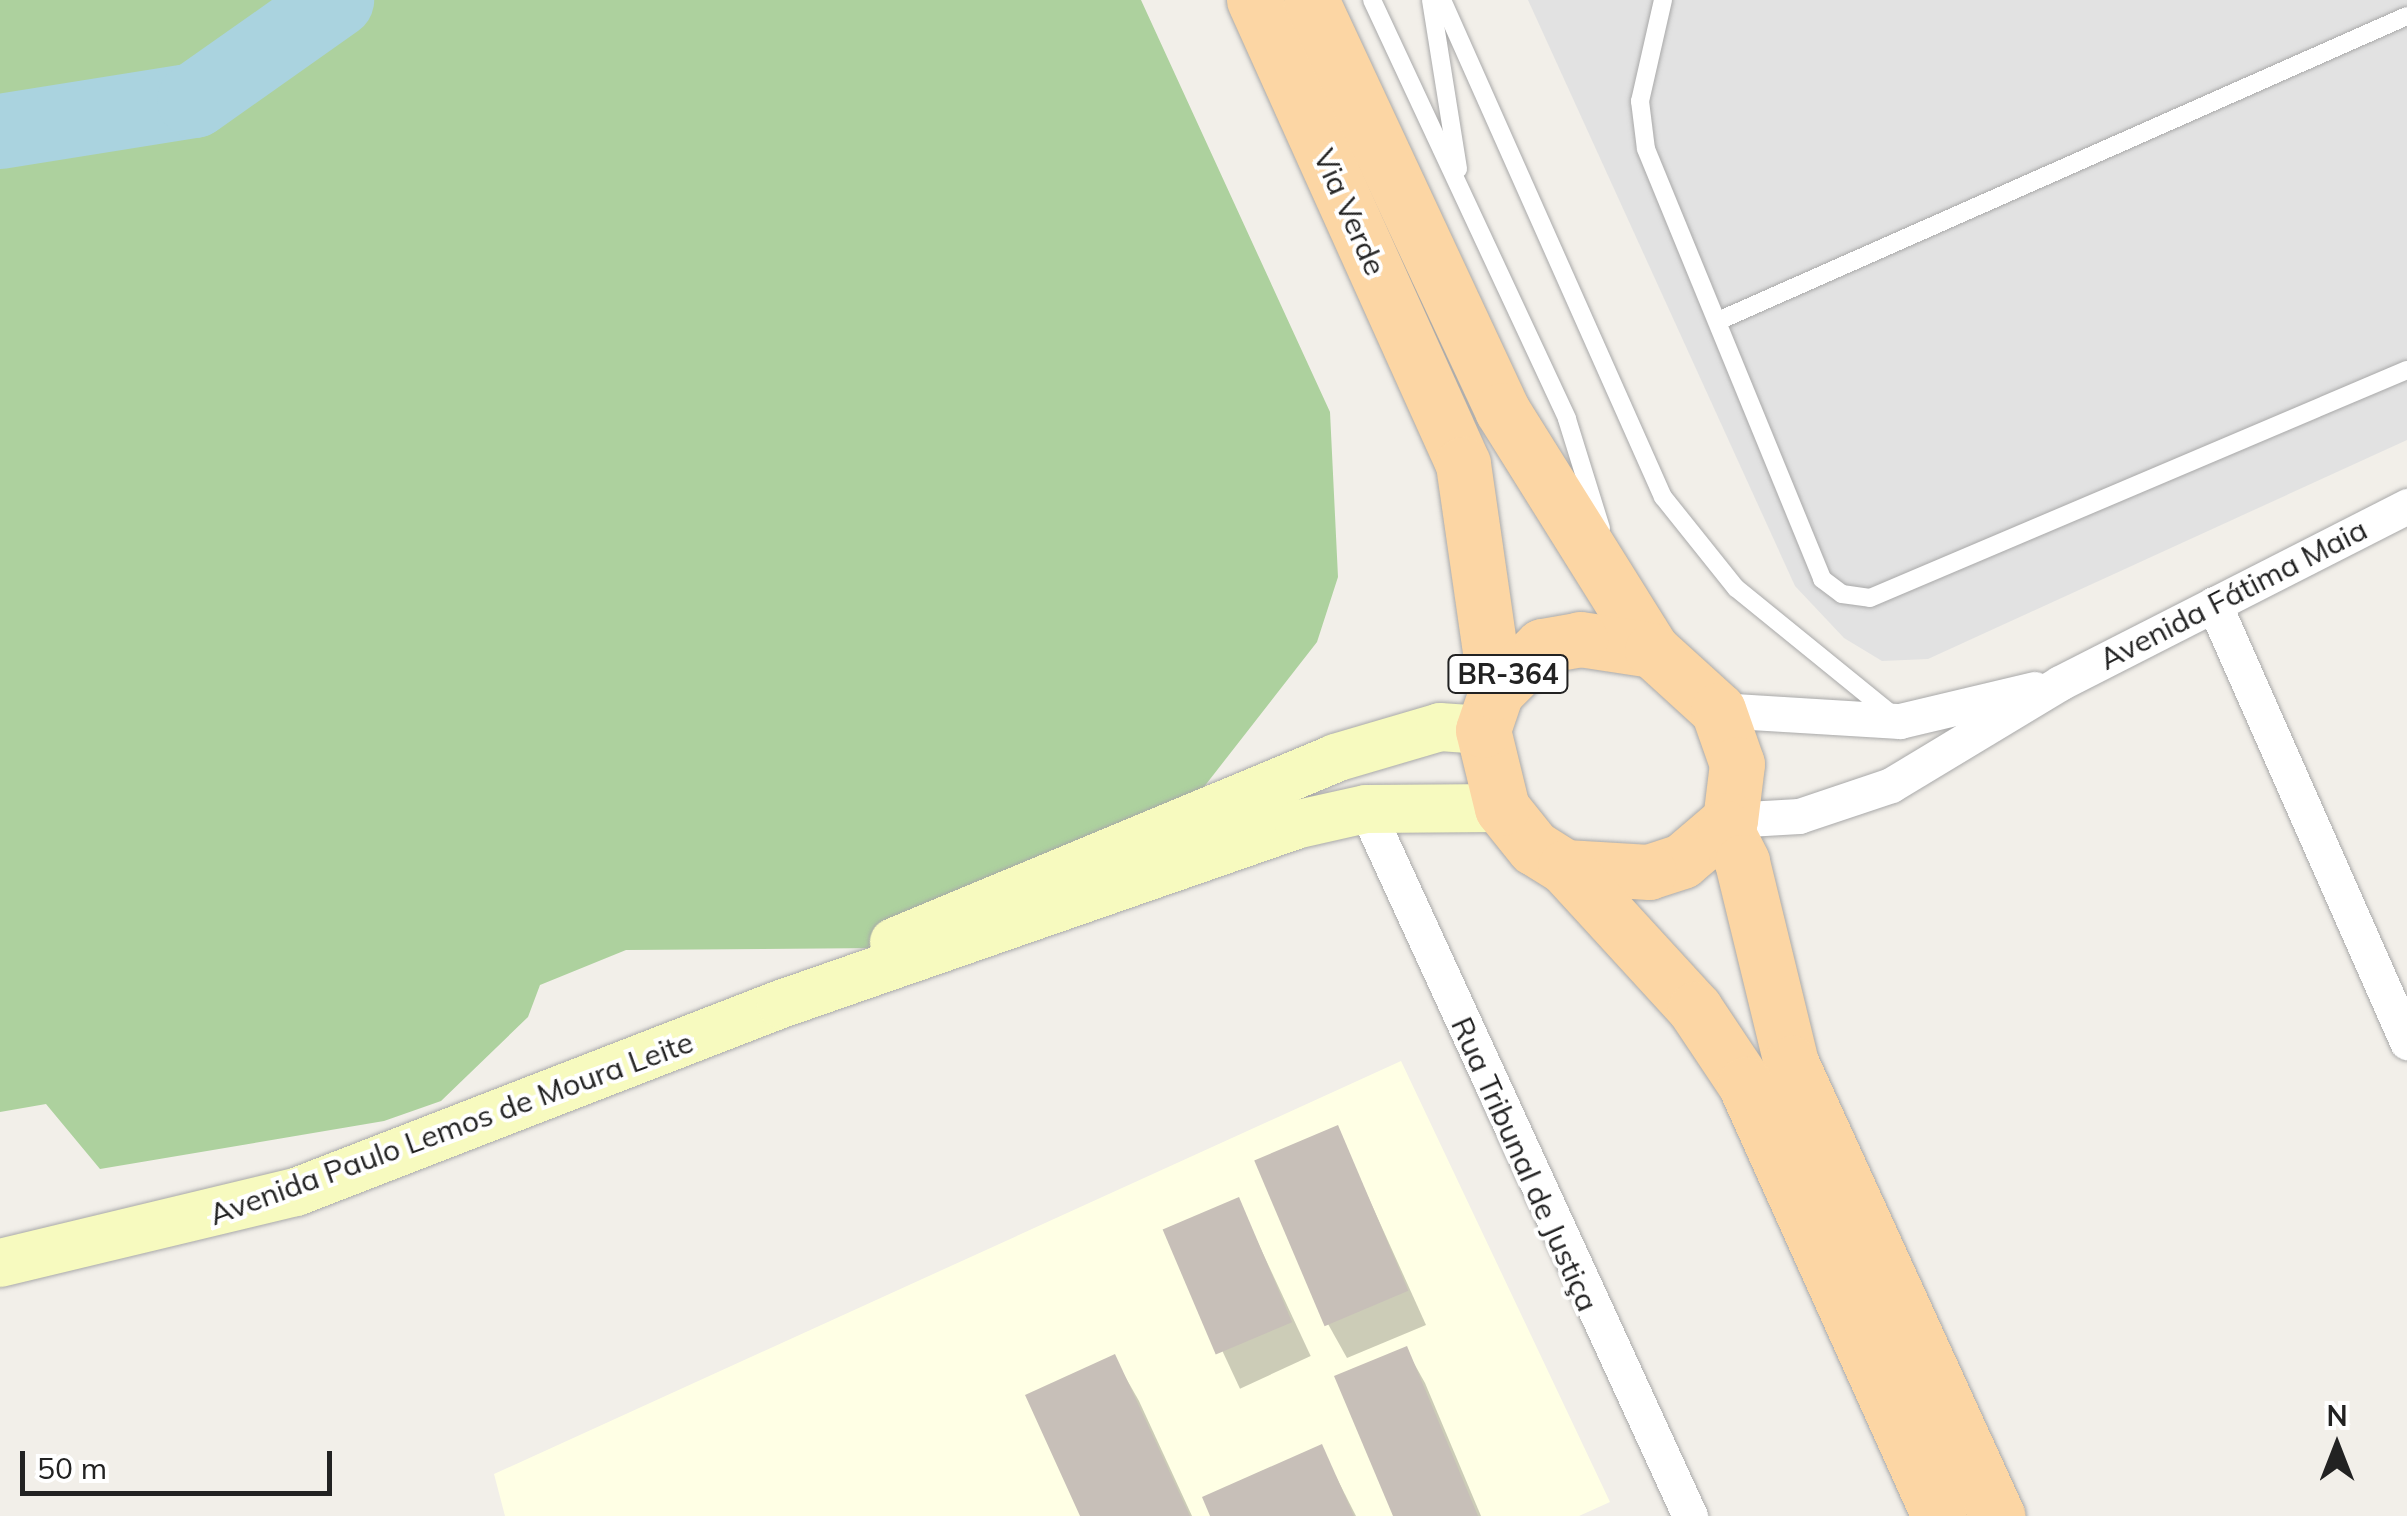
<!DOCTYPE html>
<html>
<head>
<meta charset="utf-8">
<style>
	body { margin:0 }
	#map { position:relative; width:2407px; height:1516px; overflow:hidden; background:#f2efe9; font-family:Mulish,sans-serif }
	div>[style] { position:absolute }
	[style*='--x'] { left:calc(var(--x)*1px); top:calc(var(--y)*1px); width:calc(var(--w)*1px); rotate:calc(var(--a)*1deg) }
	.education>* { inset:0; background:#ffffe5 }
	.forest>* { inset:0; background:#add19e }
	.parking>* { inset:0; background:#e2e2e2 }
	.shadow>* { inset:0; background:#0003; transform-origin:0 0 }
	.river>* { height:75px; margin:-37.5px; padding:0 37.5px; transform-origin:37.5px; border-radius:37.5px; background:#aad3df }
	.building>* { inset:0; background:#c7bfb8; transform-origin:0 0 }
	.roads { filter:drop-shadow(0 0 2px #a9a9a9) drop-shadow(0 0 2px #a9a9a9) }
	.lane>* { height:18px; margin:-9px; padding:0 9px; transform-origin:9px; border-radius:9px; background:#fff }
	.street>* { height:35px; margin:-17.5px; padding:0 17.5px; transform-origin:17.5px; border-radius:17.5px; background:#fff }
	.secondary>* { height:48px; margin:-24px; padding:0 24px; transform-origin:24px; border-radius:24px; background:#f7fabf }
	.primary>* { height:55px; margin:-27.5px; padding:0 27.5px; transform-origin:27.5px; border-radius:27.5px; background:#fcd6a4 }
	span { translate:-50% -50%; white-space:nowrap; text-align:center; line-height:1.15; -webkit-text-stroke:8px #fff; paint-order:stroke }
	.shield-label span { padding:2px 8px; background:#fff; border:2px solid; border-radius:8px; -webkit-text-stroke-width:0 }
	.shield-label { font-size:28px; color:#222; font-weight:700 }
	.street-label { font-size:30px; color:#222 }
	.north { position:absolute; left:2287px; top:1396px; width:100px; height:100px; -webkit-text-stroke:8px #fff; paint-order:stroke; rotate:0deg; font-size:28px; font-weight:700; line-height:40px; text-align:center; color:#222 }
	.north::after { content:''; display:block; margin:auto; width:35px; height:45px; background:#222; clip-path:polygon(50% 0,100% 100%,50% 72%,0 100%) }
	.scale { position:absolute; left:20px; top:1451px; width:312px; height:45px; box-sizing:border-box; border:5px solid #222; border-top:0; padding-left:12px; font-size:30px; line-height:35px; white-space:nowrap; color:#222; -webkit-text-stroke:8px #fff; paint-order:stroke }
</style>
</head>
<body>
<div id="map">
	<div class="education">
		<div style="clip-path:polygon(1401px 1061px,1610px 1502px,1579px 1516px,505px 1516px,494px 1474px)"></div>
	</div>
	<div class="forest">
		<div style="clip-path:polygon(0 0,1141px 0,1330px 412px,1338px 577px,1317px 642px,1200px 792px,880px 948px,626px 950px,540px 985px,528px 1017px,441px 1101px,384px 1121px,100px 1169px,46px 1104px,0 1112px)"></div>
	</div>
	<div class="parking">
		<div style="clip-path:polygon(1528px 0,2407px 0,2407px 440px,1928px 659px,1882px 661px,1844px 638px,1795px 586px)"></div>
	</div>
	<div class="shadow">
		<div style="clip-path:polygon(1337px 1128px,1426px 1325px,1347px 1358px,1328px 1324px)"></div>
		<div style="left:1238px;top:1200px;width:172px;height:78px;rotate:65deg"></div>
		<div style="clip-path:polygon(1406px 1349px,1425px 1383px,1481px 1516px,1396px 1516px)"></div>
		<div style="clip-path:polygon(1114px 1357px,1139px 1401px,1192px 1516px,1083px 1516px)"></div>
		<div style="clip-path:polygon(1321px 1447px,1356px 1516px,1213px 1516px)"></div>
	</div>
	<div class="river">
		<div style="--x:0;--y:131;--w:196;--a:-9.1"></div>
		<div style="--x:194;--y:100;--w:174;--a:-35.2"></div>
	</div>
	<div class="building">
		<div style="left:1338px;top:1125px;width:180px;height:91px;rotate:67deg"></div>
		<div style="left:1239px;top:1197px;width:136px;height:83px;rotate:67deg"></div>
		<div style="clip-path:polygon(1407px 1346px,1478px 1516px,1393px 1516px,1334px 1376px)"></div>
		<div style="clip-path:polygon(1115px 1354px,1190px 1516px,1080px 1516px,1025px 1395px)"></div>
		<div style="clip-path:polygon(1322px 1444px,1354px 1516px,1210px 1516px,1202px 1497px)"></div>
	</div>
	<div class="roads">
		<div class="lane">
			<div style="--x:1372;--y:0;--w:462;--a:65"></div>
			<div style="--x:1567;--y:419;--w:114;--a:72.7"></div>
			<div style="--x:1431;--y:0;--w:171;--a:80.9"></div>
			<div style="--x:1442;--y:0;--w:544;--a:66.03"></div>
			<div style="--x:1663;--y:497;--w:117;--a:51.3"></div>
			<div style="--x:1736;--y:588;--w:205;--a:39.1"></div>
			<div style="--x:1663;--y:0;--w:104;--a:102.8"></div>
			<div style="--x:1640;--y:101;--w:48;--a:82.9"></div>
			<div style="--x:1646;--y:149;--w:465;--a:67.7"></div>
			<div style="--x:1822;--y:579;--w:25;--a:37"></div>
			<div style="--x:1842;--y:594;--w:28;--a:8"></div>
			<div style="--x:1870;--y:598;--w:583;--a:-23.01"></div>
			<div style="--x:1718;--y:321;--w:753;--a:-23.88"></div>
		</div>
		<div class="street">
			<div style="--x:2214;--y:604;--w:479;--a:66.2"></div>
			<div style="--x:1718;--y:710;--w:182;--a:3.5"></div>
			<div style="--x:1900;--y:721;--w:138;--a:-13.4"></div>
			<div style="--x:1366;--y:809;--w:778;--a:65.38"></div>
			<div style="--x:1730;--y:820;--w:69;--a:-3.3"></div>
			<div style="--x:1799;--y:816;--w:97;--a:-18.6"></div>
			<div style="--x:1891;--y:785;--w:197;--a:-31.1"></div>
			<div style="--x:2060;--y:683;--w:390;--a:-27"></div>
		</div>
		<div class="secondary">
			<div style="--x:894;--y:942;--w:478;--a:-22.6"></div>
			<div style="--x:1335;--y:758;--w:109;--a:-16.4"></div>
			<div style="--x:1440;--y:727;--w:43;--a:4"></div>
			<div style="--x:0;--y:1263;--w:304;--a:-13.5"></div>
			<div style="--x:296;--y:1192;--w:520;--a:-21.19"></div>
			<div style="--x:781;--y:1004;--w:548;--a:-19.16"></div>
			<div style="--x:1299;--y:824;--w:69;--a:-12.6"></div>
			<div style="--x:1366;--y:809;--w:136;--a:-0.4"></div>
		</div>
		<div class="primary">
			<div style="--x:1254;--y:0;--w:509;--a:65.75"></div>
			<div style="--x:1463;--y:464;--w:230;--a:81.8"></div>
			<div style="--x:1311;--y:0;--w:452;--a:65"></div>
			<div style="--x:1502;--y:410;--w:283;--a:58"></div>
			<div style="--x:1580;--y:639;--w:73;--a:8.7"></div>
			<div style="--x:1652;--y:650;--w:89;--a:42.3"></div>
			<div style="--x:1718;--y:710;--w:57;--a:70.6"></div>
			<div style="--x:1737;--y:764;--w:56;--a:97.1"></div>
			<div style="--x:1730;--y:820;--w:63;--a:139.5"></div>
			<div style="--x:1682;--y:861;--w:35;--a:162"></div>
			<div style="--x:1649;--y:872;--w:84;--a:-176.6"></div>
			<div style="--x:1565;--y:867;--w:36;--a:-148"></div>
			<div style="--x:1534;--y:848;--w:51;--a:-128.7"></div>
			<div style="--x:1502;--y:808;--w:80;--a:-103.7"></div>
			<div style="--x:1483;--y:730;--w:40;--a:-71.1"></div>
			<div style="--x:1496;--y:692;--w:65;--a:-45"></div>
			<div style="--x:1542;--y:646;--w:39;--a:-10"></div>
			<div style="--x:1725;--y:828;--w:38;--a:63"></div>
			<div style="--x:1742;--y:862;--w:207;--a:76.3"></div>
			<div style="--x:1791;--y:1063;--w:498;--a:65.5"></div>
			<div style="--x:1565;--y:867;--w:193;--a:47.5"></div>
			<div style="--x:1695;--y:1009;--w:90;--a:56.3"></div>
			<div style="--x:1745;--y:1084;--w:474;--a:65.8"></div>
		</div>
	</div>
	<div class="shield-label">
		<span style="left:1508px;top:674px">BR-364</span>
	</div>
	<div class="street-label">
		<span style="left:1350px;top:212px;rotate:66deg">Via Verde</span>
		<span style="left:2233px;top:594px;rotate:-27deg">Avenida Fátima Maia</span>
		<span style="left:451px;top:1128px;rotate:-20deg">Avenida Paulo Lemos de Moura Leite</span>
		<span style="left:1525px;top:1164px;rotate:66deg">Rua Tribunal de Justiça</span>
	</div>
	<div class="north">N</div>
	<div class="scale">50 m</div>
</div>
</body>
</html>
